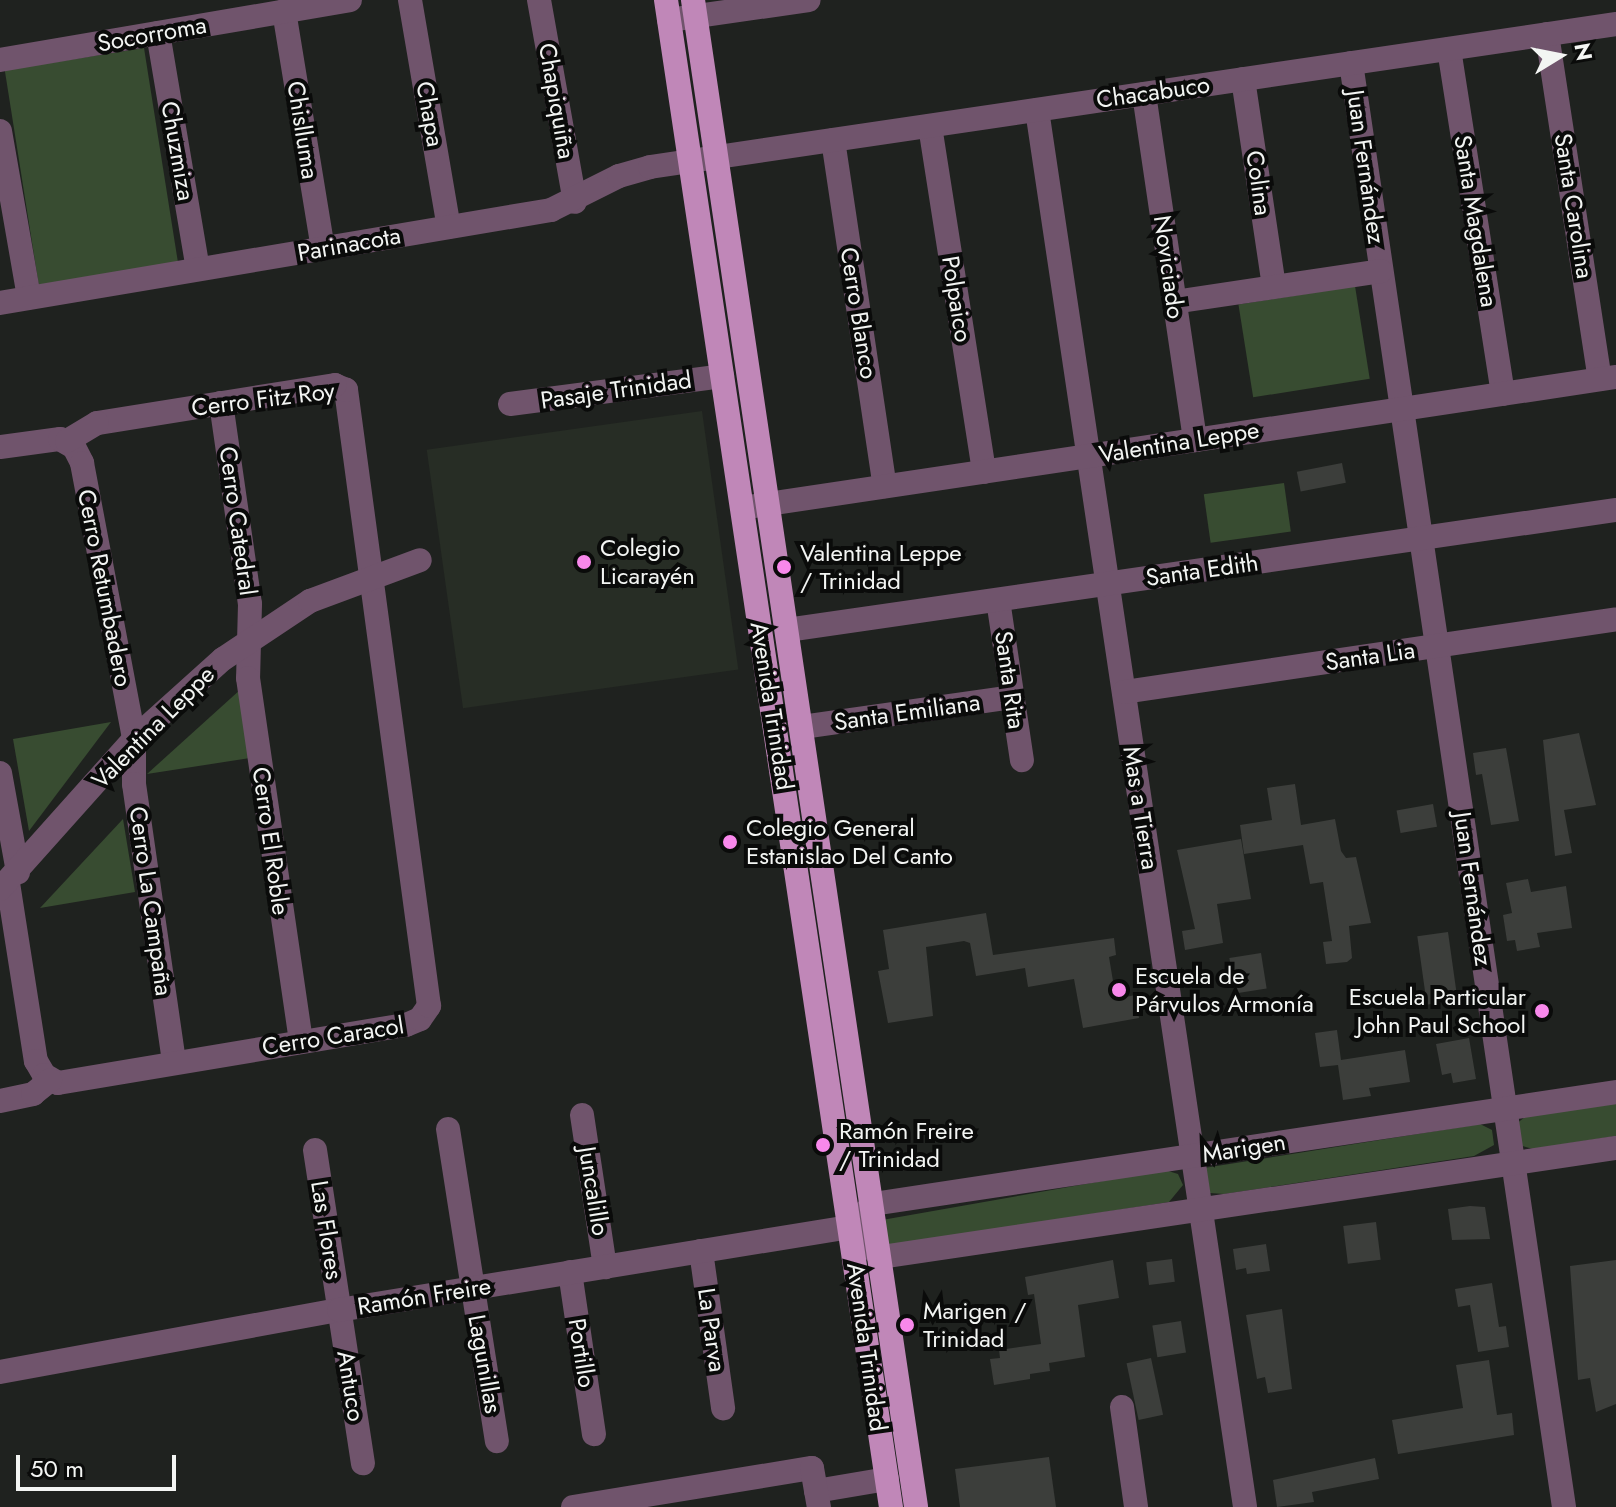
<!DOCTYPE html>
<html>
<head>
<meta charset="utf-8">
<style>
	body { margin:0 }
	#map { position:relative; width:1616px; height:1507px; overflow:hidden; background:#1f221f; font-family:Jost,sans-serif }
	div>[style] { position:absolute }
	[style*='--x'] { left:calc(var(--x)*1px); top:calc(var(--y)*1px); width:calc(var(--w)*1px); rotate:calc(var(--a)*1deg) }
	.built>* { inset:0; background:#272d25; transform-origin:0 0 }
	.green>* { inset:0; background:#384c31; transform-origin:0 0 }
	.building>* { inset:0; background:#3c3e3b; transform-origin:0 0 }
	.minor>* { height:24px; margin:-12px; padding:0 12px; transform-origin:12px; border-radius:12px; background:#70546c }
	.major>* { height:24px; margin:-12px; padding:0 12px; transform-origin:12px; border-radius:12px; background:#c087b8 }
	.dots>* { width:22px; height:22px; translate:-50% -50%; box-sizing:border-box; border:4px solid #0a0b0a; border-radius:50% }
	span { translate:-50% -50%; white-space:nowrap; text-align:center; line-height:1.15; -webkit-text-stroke:8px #0a0b0a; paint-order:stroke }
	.street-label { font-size:24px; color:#f3f5f3 }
	.poi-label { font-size:24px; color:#f3f5f3 }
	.left { translate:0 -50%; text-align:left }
	.right { translate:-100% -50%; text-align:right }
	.north { position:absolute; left:1520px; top:16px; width:80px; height:80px; -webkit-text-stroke:6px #0a0b0a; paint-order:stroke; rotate:80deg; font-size:22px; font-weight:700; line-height:32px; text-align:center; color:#f3f5f3 }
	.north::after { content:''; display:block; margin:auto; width:28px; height:36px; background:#f3f5f3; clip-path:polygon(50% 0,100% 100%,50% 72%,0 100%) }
	.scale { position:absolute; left:16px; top:1455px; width:160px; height:36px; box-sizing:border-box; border:4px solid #f3f5f3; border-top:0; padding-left:10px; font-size:24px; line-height:28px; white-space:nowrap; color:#f3f5f3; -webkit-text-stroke:6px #0a0b0a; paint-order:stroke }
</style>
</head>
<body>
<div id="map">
	<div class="built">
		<div style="left:702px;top:411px;width:261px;height:278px;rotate:82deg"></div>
	</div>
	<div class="green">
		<div style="left:144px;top:48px;width:221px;height:141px;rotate:81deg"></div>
		<div style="left:1355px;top:286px;width:94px;height:118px;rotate:81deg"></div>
		<div style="left:1284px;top:483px;width:49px;height:81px;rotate:82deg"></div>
		<div style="clip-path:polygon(241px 689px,250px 758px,147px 774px)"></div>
		<div style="clip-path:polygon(111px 722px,29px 831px,13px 739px)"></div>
		<div style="clip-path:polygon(123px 819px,135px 892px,40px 908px)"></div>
		<div style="clip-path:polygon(1616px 1102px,1616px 1136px,1533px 1149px,1519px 1145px,1516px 1124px,1525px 1117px)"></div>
		<div style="clip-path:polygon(1480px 1124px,1492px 1130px,1494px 1145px,1474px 1156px,1224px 1194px,1210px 1193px,1204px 1168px)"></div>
		<div style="clip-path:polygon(1165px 1170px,1178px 1174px,1183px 1185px,1169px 1202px,889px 1246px,882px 1220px)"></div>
	</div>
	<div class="building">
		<div style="left:1342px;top:463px;width:20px;height:46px;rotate:79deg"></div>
		<div style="clip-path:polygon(1579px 733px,1596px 805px,1564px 810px,1572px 853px,1555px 856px,1543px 740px)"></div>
		<div style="clip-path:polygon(1506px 748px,1519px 821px,1491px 825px,1482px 774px,1476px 775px,1473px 753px)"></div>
		<div style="clip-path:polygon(1295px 784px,1301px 825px,1335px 819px,1341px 851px,1346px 858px,1356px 857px,1371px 923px,1349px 926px,1352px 958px,1347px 962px,1326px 964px,1323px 942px,1332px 941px,1323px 882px,1310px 884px,1303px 845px,1244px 854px,1240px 825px,1272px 820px,1267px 788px)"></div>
		<div style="left:1433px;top:804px;width:23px;height:37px;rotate:80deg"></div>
		<div style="clip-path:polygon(1241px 839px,1251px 899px,1217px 904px,1223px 943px,1185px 950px,1182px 931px,1195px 929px,1177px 850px)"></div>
		<div style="clip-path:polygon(1528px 879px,1531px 892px,1566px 886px,1572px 928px,1537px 933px,1540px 947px,1517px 951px,1515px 940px,1507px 941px,1503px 915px,1512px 913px,1506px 883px)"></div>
		<div style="clip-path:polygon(986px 913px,993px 955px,1114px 938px,1116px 955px,1109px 957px,1116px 999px,1135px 995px,1139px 1018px,1083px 1028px,1074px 979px,1028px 987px,1025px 968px,976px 976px,970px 943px,964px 941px,926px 947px,933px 1016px,888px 1023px,878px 971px,889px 969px,883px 930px)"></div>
		<div style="left:1448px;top:932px;width:69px;height:31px;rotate:82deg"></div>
		<div style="left:1261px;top:953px;width:36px;height:32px;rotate:81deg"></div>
		<div style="clip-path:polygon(1337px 1030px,1341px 1060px,1405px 1050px,1410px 1082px,1369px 1088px,1371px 1096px,1343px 1100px,1338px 1065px,1320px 1067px,1315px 1033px)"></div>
		<div style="clip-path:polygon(1469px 1038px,1476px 1079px,1453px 1083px,1451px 1073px,1442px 1075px,1436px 1044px)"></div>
		<div style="clip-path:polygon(1470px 1206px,1485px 1207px,1490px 1239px,1452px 1240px,1448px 1209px)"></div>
		<div style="left:1376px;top:1222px;width:38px;height:33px;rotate:83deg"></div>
		<div style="clip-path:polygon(1266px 1244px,1270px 1271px,1247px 1274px,1246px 1268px,1236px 1270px,1233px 1249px)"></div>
		<div style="left:1172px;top:1259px;width:23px;height:26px;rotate:83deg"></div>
		<div style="clip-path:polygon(1113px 1260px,1119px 1298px,1078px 1305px,1085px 1357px,1049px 1363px,1050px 1371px,1030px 1374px,1030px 1379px,994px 1385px,990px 1359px,1000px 1358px,999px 1350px,1041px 1344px,1034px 1294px,1028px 1295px,1025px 1277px)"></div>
		<div style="clip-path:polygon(1616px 1260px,1616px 1404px,1596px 1412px,1590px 1378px,1578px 1380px,1570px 1266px)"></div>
		<div style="clip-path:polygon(1492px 1283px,1499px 1327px,1506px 1326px,1509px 1347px,1478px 1352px,1470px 1305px,1458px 1307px,1455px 1289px)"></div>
		<div style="clip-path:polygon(1282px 1309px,1292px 1389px,1268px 1393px,1265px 1377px,1257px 1379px,1246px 1315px)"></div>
		<div style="left:1181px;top:1321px;width:32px;height:29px;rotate:81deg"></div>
		<div style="left:1151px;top:1358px;width:58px;height:25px;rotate:78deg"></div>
		<div style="clip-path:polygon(1489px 1360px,1497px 1415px,1512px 1413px,1514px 1435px,1398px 1454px,1392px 1420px,1463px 1408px,1456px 1365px)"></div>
		<div style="clip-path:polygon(1049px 1457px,1056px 1507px,960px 1507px,955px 1469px)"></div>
		<div style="clip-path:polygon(1375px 1458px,1379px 1479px,1312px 1492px,1314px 1502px,1277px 1507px,1273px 1480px)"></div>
	</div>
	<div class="minor">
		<div style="--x:410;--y:0;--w:230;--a:80.3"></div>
		<div style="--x:539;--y:0;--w:205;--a:79.9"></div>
		<div style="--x:284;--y:11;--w:240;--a:80.7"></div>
		<div style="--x:669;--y:20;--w:141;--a:-8.1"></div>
		<div style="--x:158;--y:33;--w:239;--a:80.4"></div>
		<div style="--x:1547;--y:34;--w:349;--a:81.3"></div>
		<div style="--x:1449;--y:49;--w:349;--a:81.1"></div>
		<div style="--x:0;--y:60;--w:355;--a:-9.7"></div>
		<div style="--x:1351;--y:63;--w:1460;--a:81.61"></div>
		<div style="--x:1243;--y:79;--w:210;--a:81.5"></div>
		<div style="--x:1144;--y:94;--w:350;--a:81.6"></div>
		<div style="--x:1037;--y:110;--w:1412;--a:81.53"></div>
		<div style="--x:930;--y:126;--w:350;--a:81.1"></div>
		<div style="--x:0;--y:131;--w:169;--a:80.1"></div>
		<div style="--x:833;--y:140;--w:350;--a:81.5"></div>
		<div style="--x:1174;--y:302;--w:209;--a:-8.5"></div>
		<div style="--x:0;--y:303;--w:559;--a:-9.58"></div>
		<div style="--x:551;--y:210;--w:76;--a:-26.6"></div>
		<div style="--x:619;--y:176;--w:32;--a:-16"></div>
		<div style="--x:650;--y:167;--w:977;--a:-8.42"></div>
		<div style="--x:221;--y:403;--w:203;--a:81.8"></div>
		<div style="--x:250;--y:604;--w:74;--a:91.5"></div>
		<div style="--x:248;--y:678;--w:367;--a:81.7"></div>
		<div style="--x:510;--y:404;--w:214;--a:-7.5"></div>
		<div style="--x:0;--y:447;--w:61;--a:-7.6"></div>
		<div style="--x:60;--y:439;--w:16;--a:30"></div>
		<div style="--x:74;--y:447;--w:18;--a:63"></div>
		<div style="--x:82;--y:463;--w:281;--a:79.3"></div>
		<div style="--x:134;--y:739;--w:45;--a:90"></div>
		<div style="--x:134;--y:784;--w:281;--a:81.8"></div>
		<div style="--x:748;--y:507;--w:878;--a:-8.52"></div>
		<div style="--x:998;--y:600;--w:162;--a:81.5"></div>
		<div style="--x:787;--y:630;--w:838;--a:-8.24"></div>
		<div style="--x:1124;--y:692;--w:497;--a:-8.4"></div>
		<div style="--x:802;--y:727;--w:212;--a:-8.1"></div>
		<div style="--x:0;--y:773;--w:101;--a:79.7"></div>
		<div style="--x:8;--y:883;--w:180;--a:81.1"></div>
		<div style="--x:36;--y:1061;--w:16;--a:60"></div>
		<div style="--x:44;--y:1075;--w:16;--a:30"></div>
		<div style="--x:58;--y:1083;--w:353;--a:-9.5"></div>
		<div style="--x:406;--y:1025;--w:15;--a:-23"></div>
		<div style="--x:420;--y:1019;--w:16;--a:-55"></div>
		<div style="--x:429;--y:1006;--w:622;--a:-97.67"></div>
		<div style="--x:346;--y:390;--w:12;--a:-156"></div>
		<div style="--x:335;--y:385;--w:241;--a:170.9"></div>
		<div style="--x:97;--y:423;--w:35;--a:149"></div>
		<div style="--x:0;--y:889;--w:201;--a:-48.2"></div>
		<div style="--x:134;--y:739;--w:120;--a:-42"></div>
		<div style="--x:223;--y:659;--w:105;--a:-33.7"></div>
		<div style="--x:310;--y:601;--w:117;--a:-20.4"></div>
		<div style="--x:0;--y:1101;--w:34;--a:-12"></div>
		<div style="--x:33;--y:1094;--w:22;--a:-39"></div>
		<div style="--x:582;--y:1115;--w:154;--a:81.4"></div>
		<div style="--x:448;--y:1129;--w:316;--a:81.1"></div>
		<div style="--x:315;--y:1150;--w:317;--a:81.3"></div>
		<div style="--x:850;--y:1227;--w:43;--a:44.1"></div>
		<div style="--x:881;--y:1257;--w:743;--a:-8.44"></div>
		<div style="--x:701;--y:1251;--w:159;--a:82"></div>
		<div style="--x:570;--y:1272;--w:164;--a:81.6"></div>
		<div style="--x:0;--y:1372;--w:345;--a:-10.4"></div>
		<div style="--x:339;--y:1310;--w:518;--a:-9.23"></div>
		<div style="--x:850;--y:1227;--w:33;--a:-45"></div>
		<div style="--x:873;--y:1204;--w:751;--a:-8.57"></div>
		<div style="--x:1122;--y:1407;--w:101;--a:82"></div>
		<div style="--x:816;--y:1491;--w:72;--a:-9.6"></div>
		<div style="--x:573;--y:1507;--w:242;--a:-9.3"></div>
		<div style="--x:812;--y:1468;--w:40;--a:80"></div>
	</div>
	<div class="major">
		<div style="--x:666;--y:0;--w:1524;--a:81.51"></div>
		<div style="--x:693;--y:0;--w:1523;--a:81.58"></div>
	</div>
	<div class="dots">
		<div style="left:584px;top:562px;background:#f888eb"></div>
		<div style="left:784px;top:567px;background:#f888eb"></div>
		<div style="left:730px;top:842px;background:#f888eb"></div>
		<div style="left:1119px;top:990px;background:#f888eb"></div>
		<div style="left:1542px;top:1011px;background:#f888eb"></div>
		<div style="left:823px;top:1145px;background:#f888eb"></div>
		<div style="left:907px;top:1325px;background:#f888eb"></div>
	</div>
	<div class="street-label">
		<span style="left:152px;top:34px;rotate:-10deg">Socorroma</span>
		<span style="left:1153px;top:92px;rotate:-8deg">Chacabuco</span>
		<span style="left:557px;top:101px;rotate:80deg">Chapiquiña</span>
		<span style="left:430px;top:114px;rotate:80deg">Chapa</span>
		<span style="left:303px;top:130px;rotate:81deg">Chislluma</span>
		<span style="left:178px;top:151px;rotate:80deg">Chuzmiza</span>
		<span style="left:1366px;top:167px;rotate:82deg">Juan Fernández</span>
		<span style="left:1259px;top:183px;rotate:82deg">Colina</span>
		<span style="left:1574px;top:206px;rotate:81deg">Santa Carolina</span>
		<span style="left:1476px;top:221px;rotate:81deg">Santa Magdalena</span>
		<span style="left:349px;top:244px;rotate:-10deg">Parinacota</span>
		<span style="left:1169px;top:267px;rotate:82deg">Noviciado</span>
		<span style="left:957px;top:299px;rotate:81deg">Polpaico</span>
		<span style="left:859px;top:313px;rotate:81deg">Cerro Blanco</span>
		<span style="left:616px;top:390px;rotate:-8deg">Pasaje Trinidad</span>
		<span style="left:263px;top:399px;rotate:-7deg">Cerro Fitz Roy</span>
		<span style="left:1179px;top:442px;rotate:-9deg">Valentina Leppe</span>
		<span style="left:238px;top:521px;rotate:82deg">Cerro Catedral</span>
		<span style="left:1202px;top:570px;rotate:-8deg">Santa Edith</span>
		<span style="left:105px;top:588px;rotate:79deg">Cerro Retumbadero</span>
		<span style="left:1370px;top:656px;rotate:-8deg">Santa Lia</span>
		<span style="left:1010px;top:680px;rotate:82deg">Santa Rita</span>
		<span style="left:772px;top:706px;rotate:81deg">Avenida Trinidad</span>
		<span style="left:907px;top:712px;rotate:-8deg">Santa Emiliana</span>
		<span style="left:153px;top:727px;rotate:-45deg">Valentina Leppe</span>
		<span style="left:1141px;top:808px;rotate:81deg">Mas a Tierra</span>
		<span style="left:271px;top:841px;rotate:82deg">Cerro El Roble</span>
		<span style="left:1473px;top:889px;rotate:82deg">Juan Fernández</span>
		<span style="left:151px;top:901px;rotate:82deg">Cerro La Campaña</span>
		<span style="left:333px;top:1036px;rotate:-9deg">Cerro Caracol</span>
		<span style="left:1244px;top:1148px;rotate:-9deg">Marigen</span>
		<span style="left:594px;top:1191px;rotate:81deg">Juncalillo</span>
		<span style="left:327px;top:1230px;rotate:81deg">Las Flores</span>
		<span style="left:424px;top:1296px;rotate:-9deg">Ramón Freire</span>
		<span style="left:712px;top:1330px;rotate:82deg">La Parva</span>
		<span style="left:867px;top:1347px;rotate:82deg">Avenida Trinidad</span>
		<span style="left:582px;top:1353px;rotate:81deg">Portillo</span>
		<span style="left:485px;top:1364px;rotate:80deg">Lagunillas</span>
		<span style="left:351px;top:1386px;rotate:81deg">Antuco</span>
	</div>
	<div class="poi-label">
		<span class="left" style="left:600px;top:562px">Colegio<br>Licarayén</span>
		<span class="left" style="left:800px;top:567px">Valentina Leppe<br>/ Trinidad</span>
		<span class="left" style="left:746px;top:842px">Colegio General<br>Estanislao Del Canto</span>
		<span class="left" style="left:1135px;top:990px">Escuela de<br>Párvulos Armonía</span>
		<span class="right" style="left:1526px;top:1011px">Escuela Particular<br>John Paul School</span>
		<span class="left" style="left:839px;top:1145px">Ramón Freire<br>/ Trinidad</span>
		<span class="left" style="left:923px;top:1325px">Marigen /<br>Trinidad</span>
	</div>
	<div class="north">N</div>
	<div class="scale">50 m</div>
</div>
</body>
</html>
